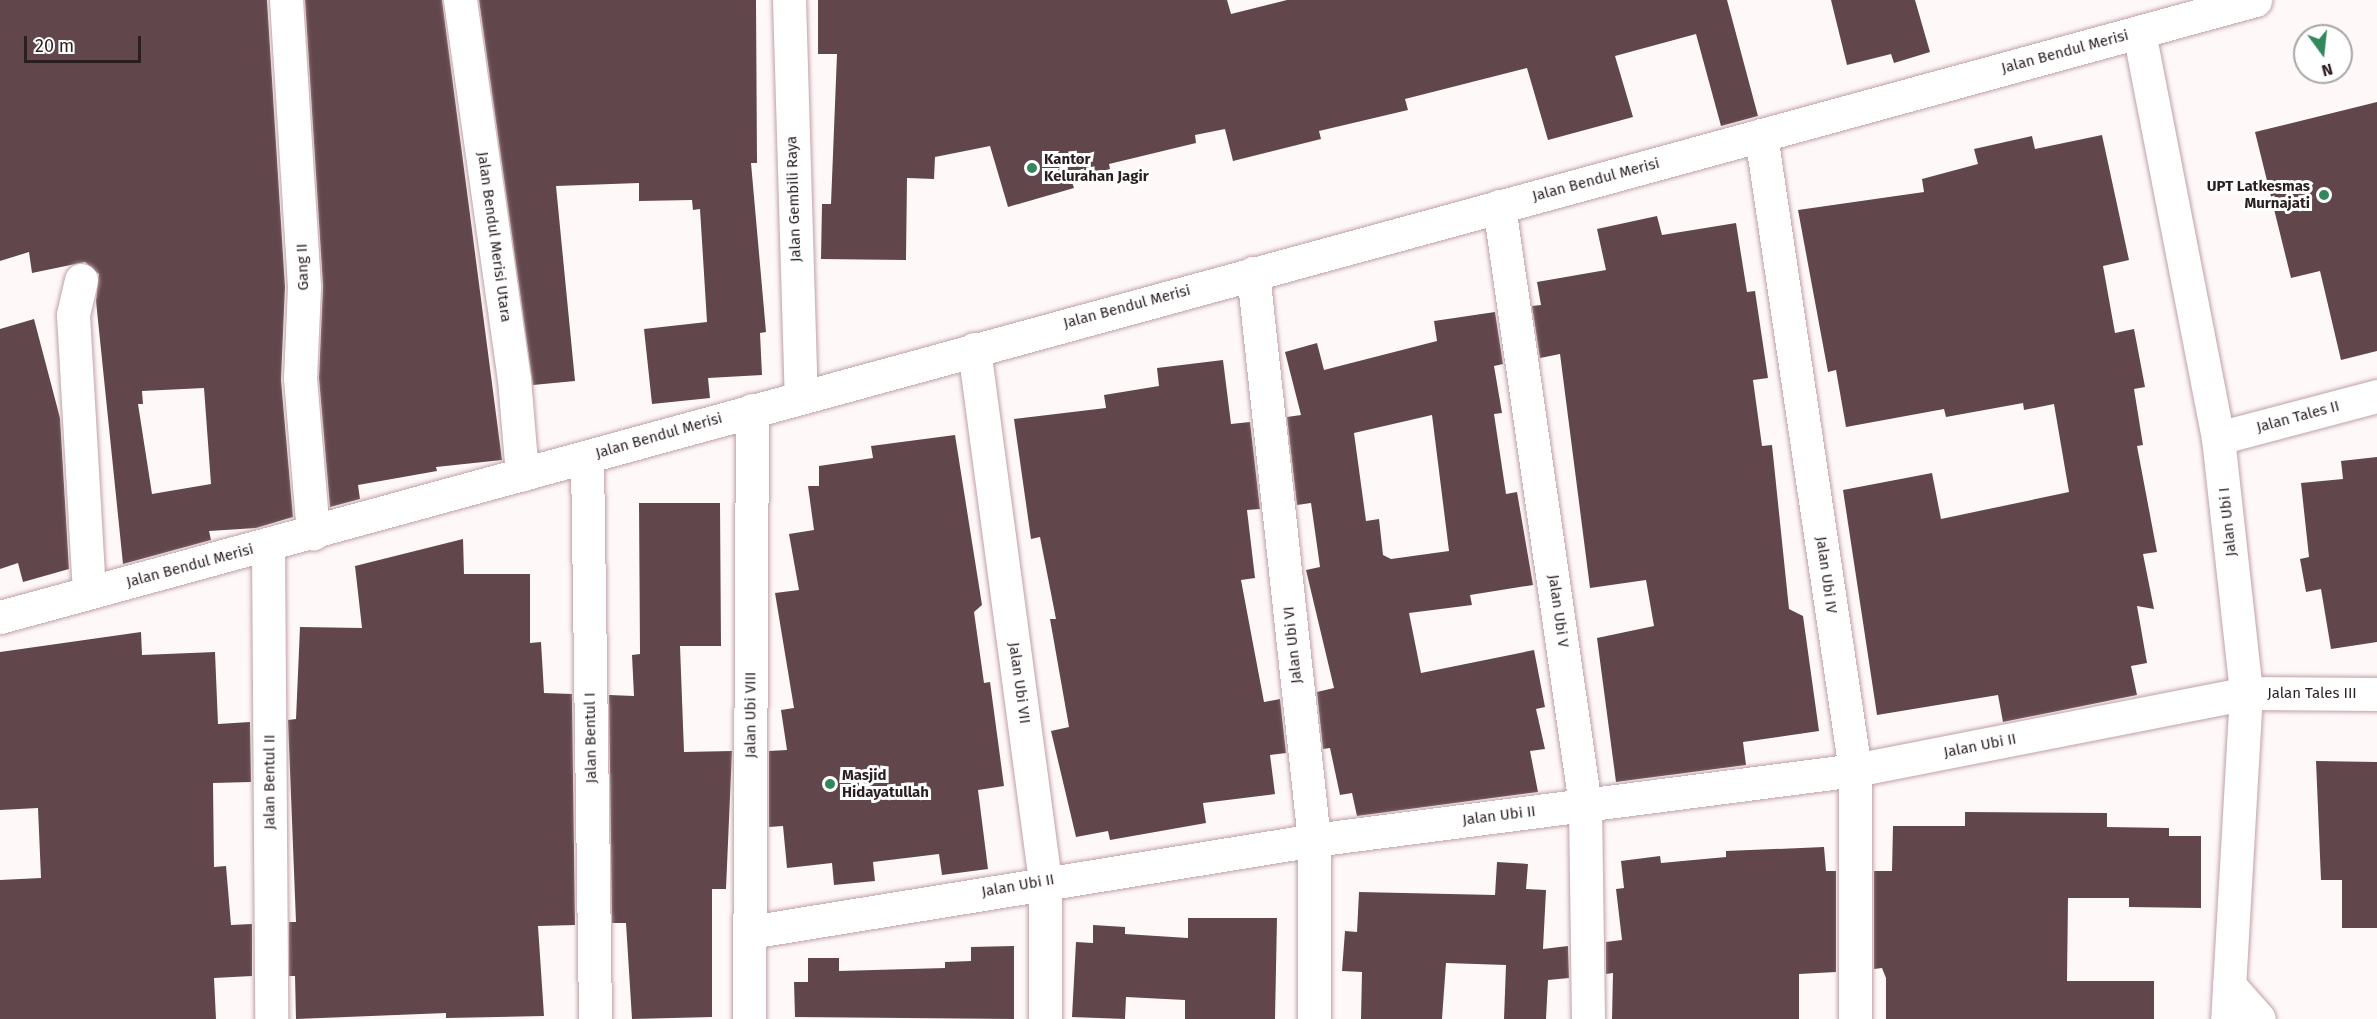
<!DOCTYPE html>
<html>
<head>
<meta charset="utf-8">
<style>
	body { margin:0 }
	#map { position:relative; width:2377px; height:1019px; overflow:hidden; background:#fff8f9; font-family:"Fira Sans",sans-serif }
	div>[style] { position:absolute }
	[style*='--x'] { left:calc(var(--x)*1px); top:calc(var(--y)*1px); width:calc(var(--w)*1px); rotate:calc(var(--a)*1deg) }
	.building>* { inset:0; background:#61474c }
	.roads { filter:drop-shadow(0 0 2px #bfa1a6) drop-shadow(0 0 2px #bfa1a6) }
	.minor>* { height:33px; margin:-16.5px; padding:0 16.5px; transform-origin:16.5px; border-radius:16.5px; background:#fff }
	.tertiary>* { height:33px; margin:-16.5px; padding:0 16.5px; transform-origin:16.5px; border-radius:16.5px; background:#fff }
	.dots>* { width:16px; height:16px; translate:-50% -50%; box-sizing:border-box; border:3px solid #fff; border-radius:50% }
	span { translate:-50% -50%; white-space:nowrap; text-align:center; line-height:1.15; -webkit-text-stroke:6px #fff; paint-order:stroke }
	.street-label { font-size:15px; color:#2a1e20 }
	.poi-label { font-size:15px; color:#2a1e20; font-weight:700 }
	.left { translate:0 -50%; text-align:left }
	.right { translate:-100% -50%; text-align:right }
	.north { position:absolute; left:2293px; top:24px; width:60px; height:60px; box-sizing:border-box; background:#fff; border:2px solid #aaa5a6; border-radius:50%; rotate:165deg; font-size:16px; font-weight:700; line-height:24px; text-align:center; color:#2a1e20 }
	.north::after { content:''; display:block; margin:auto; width:21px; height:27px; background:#33885b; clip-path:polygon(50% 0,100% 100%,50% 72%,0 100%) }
	.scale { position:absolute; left:24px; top:36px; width:117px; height:27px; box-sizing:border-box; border:3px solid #2a1e20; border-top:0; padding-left:8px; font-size:18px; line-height:21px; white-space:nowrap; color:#2a1e20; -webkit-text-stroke:4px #fff; paint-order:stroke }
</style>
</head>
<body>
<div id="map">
	<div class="building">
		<div style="clip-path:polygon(evenodd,0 0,267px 0,285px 287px,281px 380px,293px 517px,256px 528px,209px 531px,211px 540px,123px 564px,96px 301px,99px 274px,85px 262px,32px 273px,29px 252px,0 261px,0 0,204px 388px,211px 484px,152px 494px,138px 404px,143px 404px,142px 391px,204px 388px)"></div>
		<div style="clip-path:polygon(305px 0,442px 0,502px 460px,436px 467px,437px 471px,358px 485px,360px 499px,330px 507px,319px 378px,323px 286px)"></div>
		<div style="clip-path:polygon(479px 0,756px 0,757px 163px,751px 163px,766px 332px,760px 333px,762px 375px,708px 378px,710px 398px,652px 404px,644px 329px,707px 322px,700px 209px,693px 210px,692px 200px,639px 201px,639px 183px,556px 186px,575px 381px,533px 385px)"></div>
		<div style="clip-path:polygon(818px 0,1227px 0,1231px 14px,1287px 0,1727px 0,1758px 116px,1721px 126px,1696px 34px,1615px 56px,1633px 117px,1548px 140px,1527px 68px,1405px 99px,1408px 110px,1319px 131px,1321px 139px,1233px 161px,1225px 129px,1195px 135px,1196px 143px,1109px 164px,1110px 169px,1071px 179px,1074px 188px,1008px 207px,990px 146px,935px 157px,934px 179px,907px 178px,906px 260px,821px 259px,822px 204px,831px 204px,837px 54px,818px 54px)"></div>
		<div style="clip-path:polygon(1831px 0,1915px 0,1930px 52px,1894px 63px,1891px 54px,1847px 65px)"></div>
		<div style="clip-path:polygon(2377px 102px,2377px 351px,2341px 360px,2320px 271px,2291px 278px,2255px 132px)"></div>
		<div style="clip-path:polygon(2102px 135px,2129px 260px,2103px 266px,2115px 333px,2134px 329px,2145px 387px,2134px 389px,2143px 445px,2137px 446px,2157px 552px,2143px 554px,2154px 609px,2137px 606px,2147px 663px,2131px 666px,2137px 695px,2003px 722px,1998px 695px,1877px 715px,1843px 490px,1932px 473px,1941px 519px,2069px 492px,2054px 404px,2024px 410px,2023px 403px,1946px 417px,1944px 409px,1846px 427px,1836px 370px,1828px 372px,1798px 210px,1924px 192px,1922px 179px,1978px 164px,1974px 149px,2032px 136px,2035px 149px)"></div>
		<div style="clip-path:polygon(1657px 216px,1662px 235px,1736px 223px,1747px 292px,1755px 291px,1768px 378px,1753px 380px,1762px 446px,1772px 445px,1789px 609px,1803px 616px,1819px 731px,1743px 742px,1746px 765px,1616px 782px,1597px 638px,1654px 626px,1646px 580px,1590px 588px,1560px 354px,1540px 358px,1532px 306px,1541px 305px,1537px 282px,1606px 270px,1597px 229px)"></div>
		<div style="clip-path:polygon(evenodd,1495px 312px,1503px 364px,1494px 366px,1502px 413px,1494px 414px,1506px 494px,1517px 492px,1533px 585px,1470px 595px,1472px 605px,1409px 613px,1421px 673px,1534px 650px,1545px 707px,1536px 709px,1545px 749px,1530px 751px,1538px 792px,1357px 816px,1352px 793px,1340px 795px,1330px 748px,1323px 749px,1317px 692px,1334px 688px,1306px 570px,1320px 567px,1311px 503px,1297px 505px,1287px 417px,1301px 415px,1285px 352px,1317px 343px,1324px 370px,1437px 341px,1434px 321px,1495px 312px,1432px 415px,1449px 551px,1391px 559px,1383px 555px,1379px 519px,1366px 521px,1354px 433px,1432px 415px)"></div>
		<div style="clip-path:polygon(34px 319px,60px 418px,69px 569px,23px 582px,18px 563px,0 569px,0 329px)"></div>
		<div style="clip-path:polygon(1223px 360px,1231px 424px,1250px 422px,1260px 509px,1247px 510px,1255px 578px,1241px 580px,1264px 702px,1280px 699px,1286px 753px,1270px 755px,1275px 794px,1203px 803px,1206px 823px,1110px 840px,1108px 831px,1076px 837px,1051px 731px,1069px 727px,1050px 619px,1056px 619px,1040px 537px,1031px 539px,1014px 419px,1106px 408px,1104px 395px,1159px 386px,1157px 368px)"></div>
		<div style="clip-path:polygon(955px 435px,982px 605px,974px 612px,984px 683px,990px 682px,1004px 786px,978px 790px,988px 869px,942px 875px,939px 854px,873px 862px,875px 881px,834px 885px,832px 863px,787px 868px,783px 826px,769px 827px,769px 751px,787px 750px,781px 710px,794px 708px,775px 593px,799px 590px,789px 534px,814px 530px,808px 486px,819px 486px,819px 466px,873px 458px,871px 446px)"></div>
		<div style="clip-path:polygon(2377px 457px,2377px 642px,2331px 649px,2321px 589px,2306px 592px,2300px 559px,2309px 557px,2301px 483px,2343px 479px,2341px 461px)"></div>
		<div style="clip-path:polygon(639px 503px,720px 503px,721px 646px,680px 646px,684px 752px,732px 751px,726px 889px,712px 889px,712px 1017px,632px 1019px,626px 923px,612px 923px,609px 695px,634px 696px,632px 655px,640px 654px)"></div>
		<div style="clip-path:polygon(463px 539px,464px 574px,530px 574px,530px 643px,541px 642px,544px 693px,572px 694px,575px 925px,538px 926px,544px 1016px,446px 1018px,446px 1013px,296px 1019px,295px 976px,289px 976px,289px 922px,296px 922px,288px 720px,296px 719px,300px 627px,362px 628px,355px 566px)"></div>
		<div style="clip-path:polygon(141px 632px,142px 655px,215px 652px,218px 724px,250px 722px,251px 782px,213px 783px,214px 867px,226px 866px,231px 925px,252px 924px,252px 976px,214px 978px,216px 1019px,0 1019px,0 880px,41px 878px,38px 808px,0 810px,0 652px)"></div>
		<div style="clip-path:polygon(2316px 761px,2377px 762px,2377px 928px,2342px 928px,2342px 880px,2321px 880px)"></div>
		<div style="clip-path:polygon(1965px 812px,2107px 813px,2107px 827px,2169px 828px,2169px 836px,2201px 836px,2201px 908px,2129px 907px,2129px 898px,2068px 898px,2067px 981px,2154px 981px,2154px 1019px,1886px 1019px,1886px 978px,1882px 968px,1874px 969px,1874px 871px,1892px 871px,1893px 826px,1965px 826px)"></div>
		<div style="clip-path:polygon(1824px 847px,1826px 871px,1836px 871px,1836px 972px,1799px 974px,1799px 1019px,1612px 1019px,1613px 973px,1606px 974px,1606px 942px,1622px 940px,1616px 889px,1624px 888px,1621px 861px,1660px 856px,1661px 863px,1726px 857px,1726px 851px)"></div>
		<div style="clip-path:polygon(1497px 862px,1528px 864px,1526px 889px,1546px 890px,1543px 949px,1568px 946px,1569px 978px,1548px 980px,1546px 1019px,1504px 1019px,1506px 965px,1446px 963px,1442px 1019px,1361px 1019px,1362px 972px,1342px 971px,1345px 931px,1357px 932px,1359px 892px,1495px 895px)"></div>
		<div style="clip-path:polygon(1188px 918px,1277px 918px,1275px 1019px,1185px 1019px,1185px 1000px,1126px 997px,1125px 1019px,1072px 1017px,1076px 942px,1093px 943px,1093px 925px,1125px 927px,1125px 934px,1188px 938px)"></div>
		<div style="clip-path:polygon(1014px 946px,1014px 1019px,795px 1017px,794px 982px,808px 982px,808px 958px,839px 958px,839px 971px,945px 968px,945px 962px,971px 961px,971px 947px)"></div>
	</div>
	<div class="roads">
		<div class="minor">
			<div style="--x:286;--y:0;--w:288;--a:86.4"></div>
			<div style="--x:304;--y:287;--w:91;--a:92.5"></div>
			<div style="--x:300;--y:378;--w:156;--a:85.2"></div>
			<div style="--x:460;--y:0;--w:383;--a:81.9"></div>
			<div style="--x:514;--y:379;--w:96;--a:85.2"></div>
			<div style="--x:789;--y:0;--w:397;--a:88.3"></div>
			<div style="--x:2139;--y:32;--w:414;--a:79"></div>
			<div style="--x:2218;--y:438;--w:257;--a:83.7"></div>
			<div style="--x:2246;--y:693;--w:327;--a:93.3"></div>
			<div style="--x:1761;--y:135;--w:642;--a:81.58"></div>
			<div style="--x:1855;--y:770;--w:249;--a:90"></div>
			<div style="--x:1499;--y:206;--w:605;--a:81.83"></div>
			<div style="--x:1585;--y:805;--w:214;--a:89.2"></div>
			<div style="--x:1253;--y:273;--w:570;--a:83.86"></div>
			<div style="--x:1314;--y:840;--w:179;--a:90"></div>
			<div style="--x:81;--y:280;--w:36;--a:103"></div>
			<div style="--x:73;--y:315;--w:278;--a:86.7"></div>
			<div style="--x:974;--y:349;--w:537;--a:82.4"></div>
			<div style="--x:1045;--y:881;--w:138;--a:90"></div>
			<div style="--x:2218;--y:438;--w:164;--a:-14.8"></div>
			<div style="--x:587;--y:457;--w:562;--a:89.18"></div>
			<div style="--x:268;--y:545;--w:474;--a:89.6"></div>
			<div style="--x:750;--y:932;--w:571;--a:-9.26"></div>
			<div style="--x:1314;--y:840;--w:546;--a:-7.37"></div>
			<div style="--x:1855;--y:770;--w:399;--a:-11.1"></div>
			<div style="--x:2246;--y:693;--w:131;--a:0.4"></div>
			<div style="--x:2229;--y:985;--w:45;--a:48.6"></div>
			<div style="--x:749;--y:1019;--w:609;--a:-89.72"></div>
		</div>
		<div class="tertiary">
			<div style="--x:0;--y:617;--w:2338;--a:-15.3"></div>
		</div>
	</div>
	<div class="dots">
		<div style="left:1032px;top:168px;background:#33885b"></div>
		<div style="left:2324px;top:195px;background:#33885b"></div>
		<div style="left:830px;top:784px;background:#33885b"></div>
	</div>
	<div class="street-label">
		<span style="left:2065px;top:52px;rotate:-15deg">Jalan Bendul Merisi</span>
		<span style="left:1596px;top:180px;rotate:-15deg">Jalan Bendul Merisi</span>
		<span style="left:794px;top:199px;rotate:-92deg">Jalan Gembili Raya</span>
		<span style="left:494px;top:237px;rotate:82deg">Jalan Bendul Merisi Utara</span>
		<span style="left:303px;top:267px;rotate:-92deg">Gang II</span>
		<span style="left:1127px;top:307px;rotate:-15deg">Jalan Bendul Merisi</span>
		<span style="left:2298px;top:417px;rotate:-15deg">Jalan Tales II</span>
		<span style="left:659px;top:436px;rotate:-16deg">Jalan Bendul Merisi</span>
		<span style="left:2228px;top:522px;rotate:-96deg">Jalan Ubi I</span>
		<span style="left:190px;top:566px;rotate:-15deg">Jalan Bendul Merisi</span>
		<span style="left:1826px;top:575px;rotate:82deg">Jalan Ubi IV</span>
		<span style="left:1558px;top:611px;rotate:82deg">Jalan Ubi V</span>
		<span style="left:1293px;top:645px;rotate:-96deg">Jalan Ubi VI</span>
		<span style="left:1019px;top:683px;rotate:82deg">Jalan Ubi VII</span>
		<span style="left:2312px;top:694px">Jalan Tales III</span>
		<span style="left:751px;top:715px;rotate:-90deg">Jalan Ubi VIII</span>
		<span style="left:591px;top:738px;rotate:-91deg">Jalan Bentul I</span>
		<span style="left:1980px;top:746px;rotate:-11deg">Jalan Ubi II</span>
		<span style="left:270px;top:782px;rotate:-90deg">Jalan Bentul II</span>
		<span style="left:1499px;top:816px;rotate:-7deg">Jalan Ubi II</span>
		<span style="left:1018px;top:886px;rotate:-10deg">Jalan Ubi II</span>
	</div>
	<div class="poi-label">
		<span class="left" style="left:1044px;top:168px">Kantor<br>Kelurahan Jagir</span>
		<span class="right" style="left:2310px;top:195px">UPT Latkesmas<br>Murnajati</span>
		<span class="left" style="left:842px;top:784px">Masjid<br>Hidayatullah</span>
	</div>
	<div class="north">N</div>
	<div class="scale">20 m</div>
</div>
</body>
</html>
